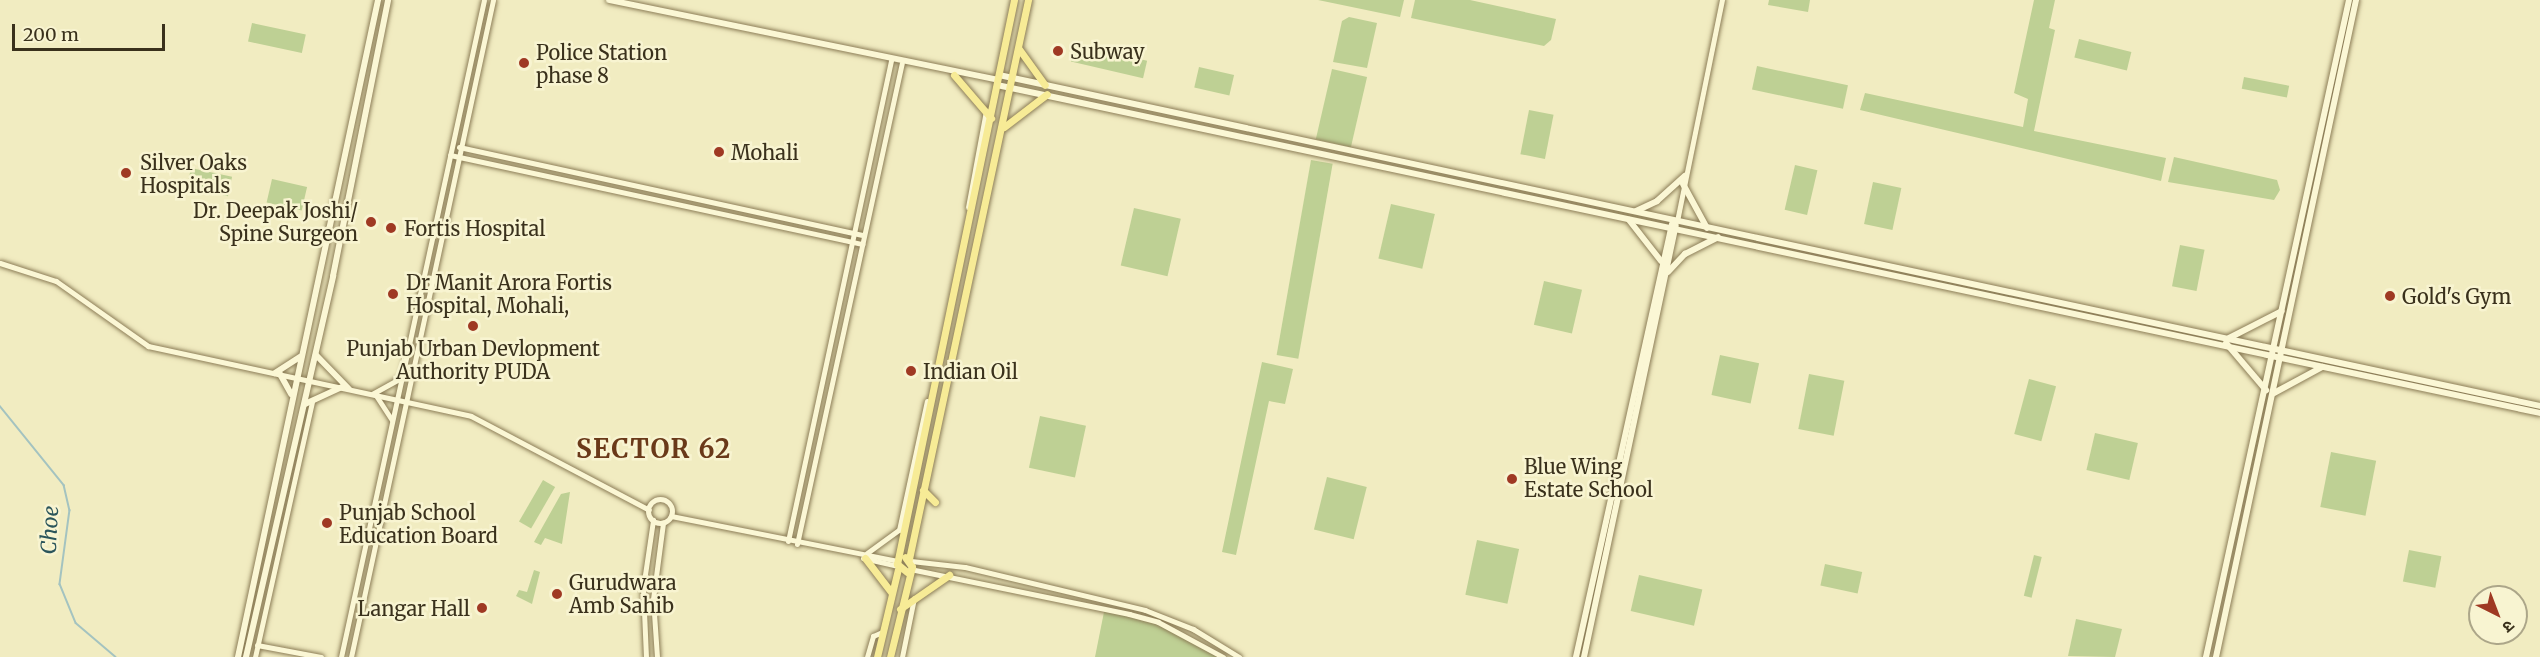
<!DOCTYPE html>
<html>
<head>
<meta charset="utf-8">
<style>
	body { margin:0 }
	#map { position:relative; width:2540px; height:657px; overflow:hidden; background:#f1ecc1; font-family:Merriweather,"Noto Sans Devanagari",serif }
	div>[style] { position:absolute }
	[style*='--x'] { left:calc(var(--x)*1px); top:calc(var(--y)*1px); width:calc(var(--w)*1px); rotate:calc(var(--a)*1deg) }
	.green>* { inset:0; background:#bed094; transform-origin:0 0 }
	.stream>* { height:1.5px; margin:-0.75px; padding:0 0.75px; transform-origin:0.75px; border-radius:0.75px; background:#a4c3c0 }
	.roads { filter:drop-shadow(0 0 2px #8c7d57) drop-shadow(0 0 2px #8c7d57) }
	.tertiary>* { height:5px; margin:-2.5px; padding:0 2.5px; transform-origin:2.5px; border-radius:2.5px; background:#fbf7d5 }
	.tertiary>.ring { margin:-2.5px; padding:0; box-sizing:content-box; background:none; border:5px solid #fbf7d5; border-radius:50% }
	.secondary>* { height:6px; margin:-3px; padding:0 3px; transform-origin:3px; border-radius:3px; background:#fbf7d5 }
	.primary>* { height:7px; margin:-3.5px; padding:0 3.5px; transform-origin:3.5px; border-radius:3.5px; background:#f7eb96 }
	.dots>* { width:16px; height:16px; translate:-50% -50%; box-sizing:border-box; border:3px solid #f8f4d1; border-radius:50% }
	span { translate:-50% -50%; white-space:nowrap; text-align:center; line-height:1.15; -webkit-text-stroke:5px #f8f4d1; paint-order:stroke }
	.poi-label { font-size:20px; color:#3a311c }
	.left { translate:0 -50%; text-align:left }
	.right { translate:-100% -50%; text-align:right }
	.water-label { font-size:21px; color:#2b555b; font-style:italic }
	.district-label { font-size:26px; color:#6a3919; font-weight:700; letter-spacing:1.5px }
	.north { position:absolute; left:2468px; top:585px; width:60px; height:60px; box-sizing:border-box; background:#f8f4d1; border:2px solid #aca689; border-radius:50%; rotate:138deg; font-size:16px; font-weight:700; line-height:24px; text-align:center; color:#3a311c }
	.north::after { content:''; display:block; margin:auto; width:21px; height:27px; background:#9f3923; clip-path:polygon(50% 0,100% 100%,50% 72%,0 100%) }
	.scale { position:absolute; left:12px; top:24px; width:153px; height:27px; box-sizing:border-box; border:3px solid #3a311c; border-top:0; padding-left:8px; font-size:18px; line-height:21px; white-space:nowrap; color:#3a311c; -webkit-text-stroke:4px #f8f4d1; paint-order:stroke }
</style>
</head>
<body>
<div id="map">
	<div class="green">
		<div style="clip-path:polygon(1318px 0,1404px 0,1400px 17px)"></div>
		<div style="clip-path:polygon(1415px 0,1470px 0,1556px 19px,1551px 40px,1544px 46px,1411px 18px)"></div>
		<div style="clip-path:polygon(1769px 0,1810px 0,1808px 12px,1768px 5px)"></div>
		<div style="clip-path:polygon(2034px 0,2055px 0,2049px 28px,2055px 30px,2034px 131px,2166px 158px,2161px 181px,1860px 110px,1865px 93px,2023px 127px,2028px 99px,2014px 93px)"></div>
		<div style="clip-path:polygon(1349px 17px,1377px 23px,1367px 68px,1333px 62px,1342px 21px)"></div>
		<div style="left:252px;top:23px;width:55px;height:19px;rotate:12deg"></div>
		<div style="left:2079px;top:39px;width:54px;height:19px;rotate:14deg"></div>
		<div style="left:1075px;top:44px;width:74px;height:18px;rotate:13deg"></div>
		<div style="left:1757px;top:66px;width:93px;height:24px;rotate:12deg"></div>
		<div style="left:1199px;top:67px;width:36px;height:21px;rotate:13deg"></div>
		<div style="left:1332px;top:69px;width:36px;height:72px;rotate:13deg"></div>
		<div style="left:2244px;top:77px;width:46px;height:12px;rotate:11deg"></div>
		<div style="left:1529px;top:110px;width:25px;height:45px;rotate:11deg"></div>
		<div style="clip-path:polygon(2174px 157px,2277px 180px,2280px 190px,2274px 200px,2168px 182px)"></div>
		<div style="left:1311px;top:160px;width:22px;height:198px;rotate:10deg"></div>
		<div style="left:1795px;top:165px;width:23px;height:46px;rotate:13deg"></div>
		<div style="left:191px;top:168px;width:42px;height:20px;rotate:12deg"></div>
		<div style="left:272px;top:179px;width:36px;height:24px;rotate:13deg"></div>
		<div style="left:1873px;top:182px;width:29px;height:43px;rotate:12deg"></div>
		<div style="left:1391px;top:204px;width:45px;height:56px;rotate:13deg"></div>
		<div style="left:1134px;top:208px;width:48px;height:59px;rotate:13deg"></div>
		<div style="left:2180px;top:245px;width:25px;height:42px;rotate:11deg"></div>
		<div style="left:1544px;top:281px;width:39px;height:45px;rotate:13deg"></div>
		<div style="left:1720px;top:355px;width:40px;height:41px;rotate:12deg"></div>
		<div style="clip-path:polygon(1262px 362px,1293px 369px,1285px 404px,1269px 401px,1236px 555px,1222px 552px)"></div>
		<div style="left:1809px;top:374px;width:36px;height:56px;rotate:11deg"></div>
		<div style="left:2029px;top:379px;width:28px;height:57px;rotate:15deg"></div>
		<div style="left:1040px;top:416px;width:47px;height:53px;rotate:12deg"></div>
		<div style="left:2095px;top:433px;width:44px;height:38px;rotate:13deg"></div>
		<div style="left:2331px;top:452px;width:46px;height:56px;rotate:11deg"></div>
		<div style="left:1327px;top:477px;width:41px;height:54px;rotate:14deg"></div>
		<div style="left:543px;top:480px;width:14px;height:48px;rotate:30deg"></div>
		<div style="clip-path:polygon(570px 492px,562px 544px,545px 538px,541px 545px,534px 542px,561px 494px)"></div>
		<div style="left:1477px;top:540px;width:43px;height:56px;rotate:12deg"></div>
		<div style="left:2409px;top:550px;width:33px;height:32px;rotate:11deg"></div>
		<div style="left:2034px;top:555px;width:8px;height:42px;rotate:14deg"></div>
		<div style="left:1825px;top:564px;width:38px;height:22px;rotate:12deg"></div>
		<div style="clip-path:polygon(534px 570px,540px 572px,532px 604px,516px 596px,519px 590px,527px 592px)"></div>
		<div style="left:1639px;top:575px;width:65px;height:37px;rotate:13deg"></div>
		<div style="clip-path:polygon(1105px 607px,1158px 622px,1224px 657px,1095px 657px)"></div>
		<div style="clip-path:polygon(2076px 619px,2122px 629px,2115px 657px,2068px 656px)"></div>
	</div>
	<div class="stream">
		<div style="--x:0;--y:406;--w:102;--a:51"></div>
		<div style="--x:64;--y:485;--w:26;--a:77"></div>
		<div style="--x:70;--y:510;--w:75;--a:97.7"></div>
		<div style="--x:60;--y:584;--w:42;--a:67.7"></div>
		<div style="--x:76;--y:623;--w:52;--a:40.4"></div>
	</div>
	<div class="roads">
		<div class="tertiary">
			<div style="--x:459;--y:147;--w:414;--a:12.3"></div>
			<div style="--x:450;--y:155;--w:422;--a:12.2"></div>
			<div style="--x:968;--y:207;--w:98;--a:-79.4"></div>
			<div style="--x:1677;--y:221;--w:226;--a:-78.5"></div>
			<div style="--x:0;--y:263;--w:59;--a:17.8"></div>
			<div style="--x:56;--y:281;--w:113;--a:35.2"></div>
			<div style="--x:148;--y:346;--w:330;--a:12.2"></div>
			<div style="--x:471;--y:416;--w:201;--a:27.8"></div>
			<div style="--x:372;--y:394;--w:33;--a:-29"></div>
			<div style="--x:375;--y:394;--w:31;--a:57"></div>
			<div class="ring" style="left:648px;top:499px;width:19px;height:19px"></div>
			<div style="--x:671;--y:516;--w:231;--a:11.2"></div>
			<div style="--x:788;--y:541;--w:492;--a:-77.9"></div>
			<div style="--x:797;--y:544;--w:492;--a:-77.7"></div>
			<div style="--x:867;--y:553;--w:39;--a:-36"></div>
			<div style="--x:899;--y:530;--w:132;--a:-77.8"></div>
			<div style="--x:863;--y:558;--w:35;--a:13"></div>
			<div style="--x:911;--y:561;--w:54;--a:6.3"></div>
			<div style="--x:965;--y:567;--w:185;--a:13.4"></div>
			<div style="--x:1145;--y:610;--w:52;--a:21.6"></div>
			<div style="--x:1193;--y:629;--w:54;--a:31.3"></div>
			<div style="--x:910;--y:569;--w:224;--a:11.6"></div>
			<div style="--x:1129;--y:614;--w:30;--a:15"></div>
			<div style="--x:1158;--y:622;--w:74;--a:28.3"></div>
			<div style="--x:257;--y:645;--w:65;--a:10.6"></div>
			<div style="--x:255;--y:657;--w:262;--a:-77.4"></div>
			<div style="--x:341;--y:657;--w:672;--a:-77.72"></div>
			<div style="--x:351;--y:657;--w:672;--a:-77.8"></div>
			<div style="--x:646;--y:657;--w:69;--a:-92.5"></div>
			<div style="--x:643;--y:588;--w:69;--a:-81.6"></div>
			<div style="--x:657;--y:657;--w:58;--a:-93.9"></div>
			<div style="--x:653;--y:599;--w:77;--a:-82.5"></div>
			<div style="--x:867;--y:657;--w:22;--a:-74"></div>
			<div style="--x:873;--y:636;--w:10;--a:-24"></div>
			<div style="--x:902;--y:657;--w:60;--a:-78.5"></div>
		</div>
		<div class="secondary">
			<div style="--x:609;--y:0;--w:397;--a:11.6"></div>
			<div style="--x:999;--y:75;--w:1576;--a:12.12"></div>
			<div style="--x:997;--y:85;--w:1577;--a:12"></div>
			<div style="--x:1683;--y:184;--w:50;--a:61.4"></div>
			<div style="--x:1636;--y:211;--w:23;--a:-25"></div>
			<div style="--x:1657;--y:201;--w:38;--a:-42"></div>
			<div style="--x:1629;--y:220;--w:52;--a:52"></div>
			<div style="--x:1668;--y:272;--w:25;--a:-47"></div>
			<div style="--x:1685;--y:254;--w:37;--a:-27"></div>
			<div style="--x:2229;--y:338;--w:59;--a:-27"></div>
			<div style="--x:2226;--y:343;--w:62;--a:49.6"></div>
			<div style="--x:316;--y:355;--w:47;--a:45.9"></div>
			<div style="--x:275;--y:373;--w:30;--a:-33"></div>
			<div style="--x:280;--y:374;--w:23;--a:61"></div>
			<div style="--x:2274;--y:393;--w:55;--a:-28.4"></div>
			<div style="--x:305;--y:404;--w:41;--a:-24.7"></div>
			<div style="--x:238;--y:657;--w:672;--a:-77.97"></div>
			<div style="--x:246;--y:657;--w:391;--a:-77.1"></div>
			<div style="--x:333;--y:276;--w:281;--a:-78.7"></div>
			<div style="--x:1576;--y:657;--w:444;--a:-77.5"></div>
			<div style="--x:1584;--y:657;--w:441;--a:-78"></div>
			<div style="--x:2206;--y:657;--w:672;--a:-77.72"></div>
			<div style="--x:2216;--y:657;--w:672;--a:-77.97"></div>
		</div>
		<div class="primary">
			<div style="--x:1019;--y:49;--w:44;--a:54.2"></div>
			<div style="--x:954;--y:75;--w:57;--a:49.3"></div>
			<div style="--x:1004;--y:127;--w:54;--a:-37.5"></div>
			<div style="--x:923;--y:490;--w:17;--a:45"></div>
			<div style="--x:865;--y:558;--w:43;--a:52.6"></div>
			<div style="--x:909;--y:559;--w:572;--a:-77.98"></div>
			<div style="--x:907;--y:572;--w:13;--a:-141"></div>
			<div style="--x:897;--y:564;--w:576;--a:-78.28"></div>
			<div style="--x:900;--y:609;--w:60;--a:-34.8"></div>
			<div style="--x:877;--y:657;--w:90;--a:-76.6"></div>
			<div style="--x:890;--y:657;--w:93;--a:-76.3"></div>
			<div style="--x:912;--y:567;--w:12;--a:-125"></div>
		</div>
	</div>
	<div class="dots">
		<div style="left:1058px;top:51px;background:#9f3923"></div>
		<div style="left:524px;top:63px;background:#9f3923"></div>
		<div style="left:719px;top:152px;background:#9f3923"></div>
		<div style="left:126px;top:173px;background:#9f3923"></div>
		<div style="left:371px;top:222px;background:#9f3923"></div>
		<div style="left:391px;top:228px;background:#9f3923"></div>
		<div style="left:393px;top:294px;background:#9f3923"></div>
		<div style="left:2390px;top:296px;background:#9f3923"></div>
		<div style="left:473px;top:326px;background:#9f3923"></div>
		<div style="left:911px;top:371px;background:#9f3923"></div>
		<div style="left:1512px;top:479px;background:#9f3923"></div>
		<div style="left:327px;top:523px;background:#9f3923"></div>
		<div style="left:557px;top:594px;background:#9f3923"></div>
		<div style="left:482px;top:608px;background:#9f3923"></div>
	</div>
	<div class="poi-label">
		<span class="left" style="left:1070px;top:51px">Subway</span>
		<span class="left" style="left:536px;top:64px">Police Station<br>phase 8</span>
		<span class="left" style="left:731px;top:152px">Mohali</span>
		<span class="left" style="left:140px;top:174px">Silver Oaks<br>Hospitals</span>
		<span class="right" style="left:358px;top:222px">Dr. Deepak Joshi/<br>Spine Surgeon</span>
		<span class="left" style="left:404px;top:228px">Fortis Hospital</span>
		<span class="left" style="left:406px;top:294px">Dr Manit Arora Fortis<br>Hospital, Mohali,</span>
		<span class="left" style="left:2402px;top:296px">Gold's Gym</span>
		<span style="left:473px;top:360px">Punjab Urban Devlopment<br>Authority PUDA</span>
		<span class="left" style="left:923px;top:371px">Indian Oil</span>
		<span class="left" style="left:1524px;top:478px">Blue Wing<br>Estate School</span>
		<span class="left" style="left:339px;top:524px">Punjab School<br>Education Board</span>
		<span class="left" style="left:569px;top:594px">Gurudwara<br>Amb Sahib</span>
		<span class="right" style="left:470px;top:608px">Langar Hall</span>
	</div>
	<div class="water-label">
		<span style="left:50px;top:530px;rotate:-87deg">Choe</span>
	</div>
	<div class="district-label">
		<span style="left:654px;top:449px">SECTOR 62</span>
	</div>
	<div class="north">उ</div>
	<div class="scale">200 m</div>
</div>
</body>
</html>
